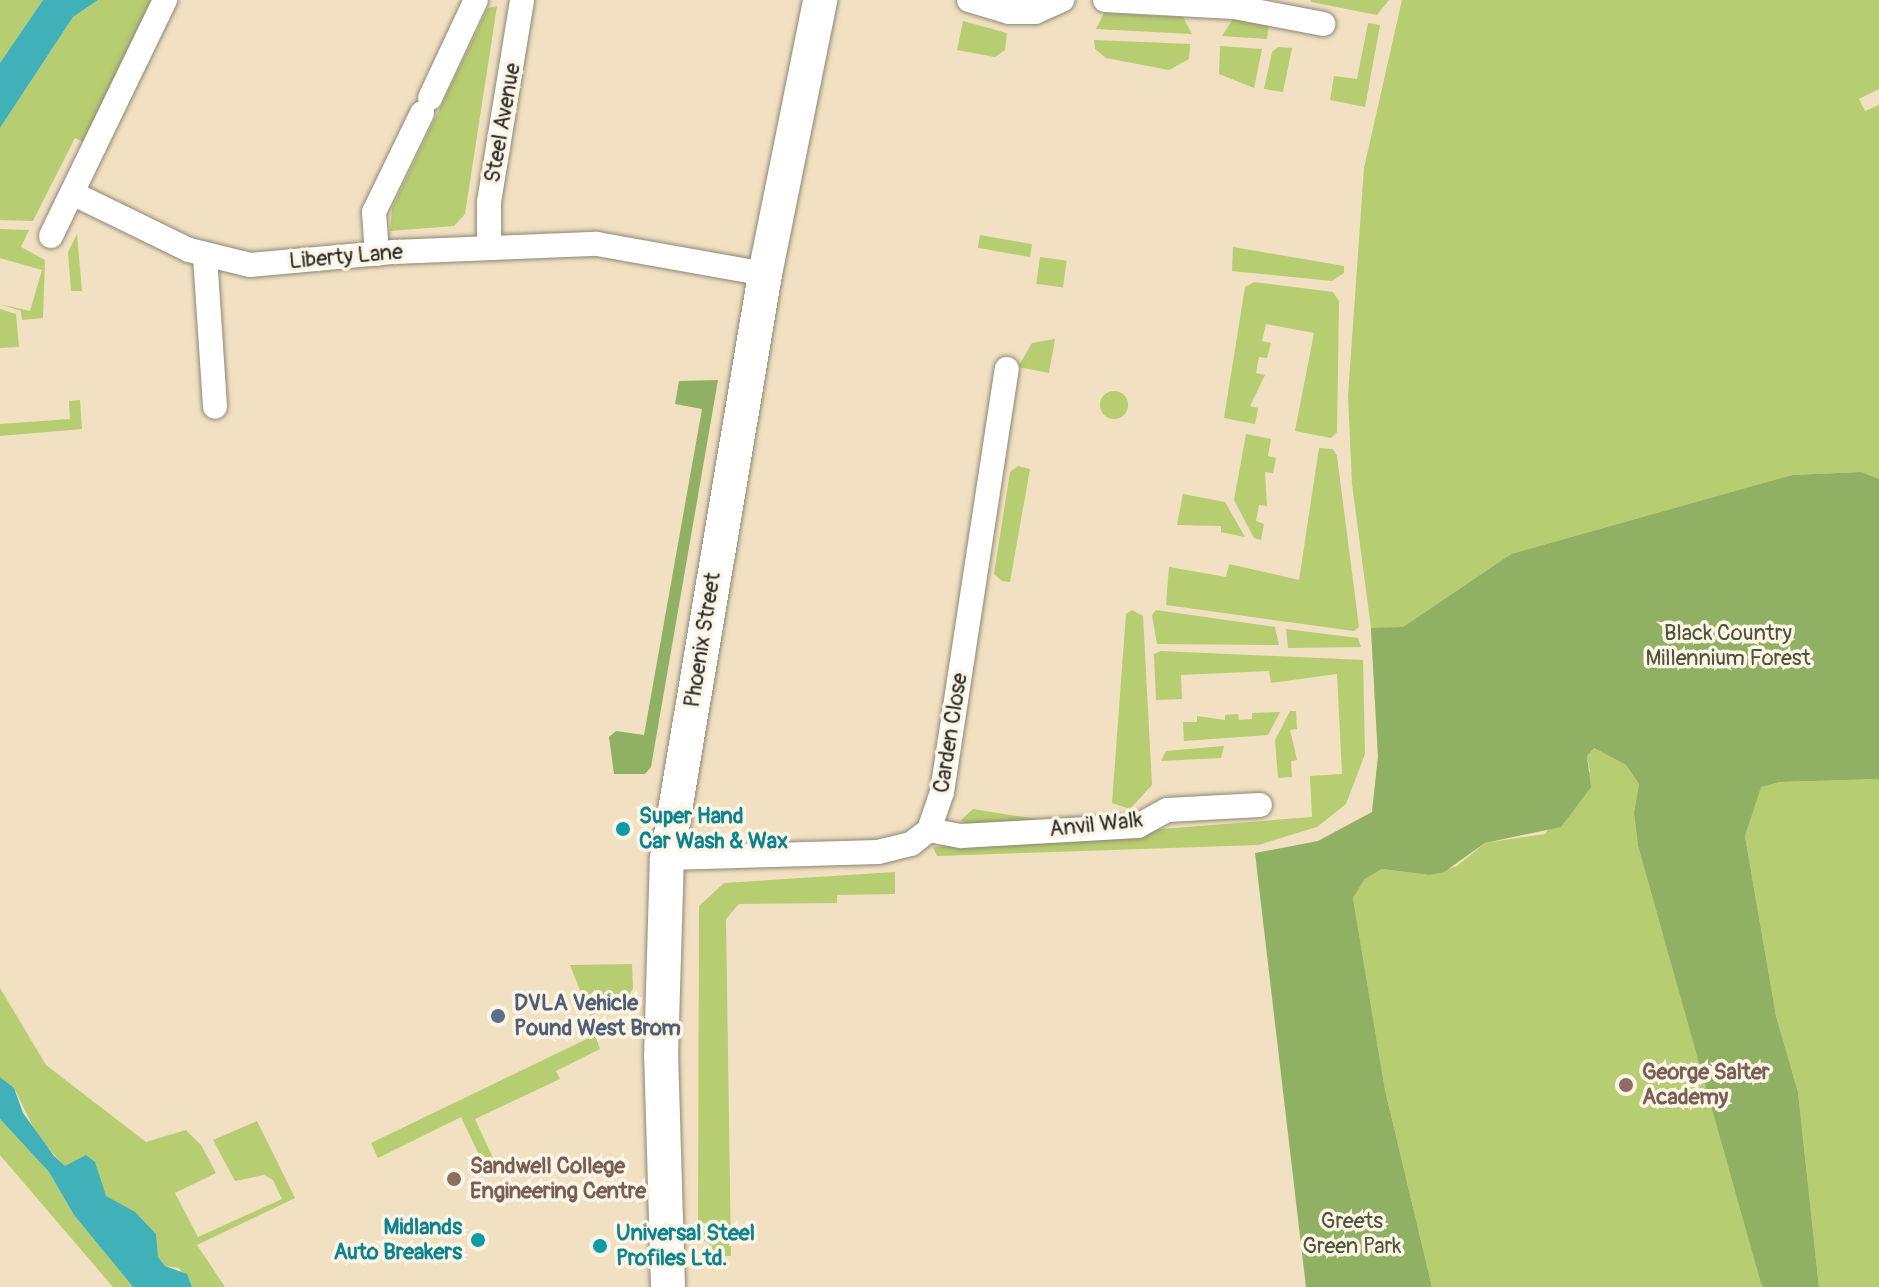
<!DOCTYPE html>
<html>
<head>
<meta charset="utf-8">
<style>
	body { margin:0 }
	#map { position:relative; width:1879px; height:1287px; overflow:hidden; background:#f1e0c1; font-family:Pangolin,sans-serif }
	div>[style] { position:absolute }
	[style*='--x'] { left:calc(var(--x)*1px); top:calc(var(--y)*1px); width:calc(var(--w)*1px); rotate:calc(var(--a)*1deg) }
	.green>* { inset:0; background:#b6cd71; transform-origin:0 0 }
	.round { border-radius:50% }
	.forest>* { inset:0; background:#90b063 }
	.water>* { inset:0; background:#40b0b9 }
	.roads { filter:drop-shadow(0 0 2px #8e8676) drop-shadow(0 0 2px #8e8676) }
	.minor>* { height:24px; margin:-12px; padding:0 12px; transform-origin:12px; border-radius:12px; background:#fff }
	.secondary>* { height:34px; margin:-17px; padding:0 17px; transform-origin:17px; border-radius:17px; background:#fff }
	.dots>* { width:22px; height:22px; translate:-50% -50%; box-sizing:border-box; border:4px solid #fcf5e5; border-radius:50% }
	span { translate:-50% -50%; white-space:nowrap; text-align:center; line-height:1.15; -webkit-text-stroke:7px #fcf5e5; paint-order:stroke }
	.street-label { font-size:22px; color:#2b2b2b }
	.park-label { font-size:22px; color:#4e543c }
	.culture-label { font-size:22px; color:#0d838f; font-weight:700 }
	.left { translate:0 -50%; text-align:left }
	.right { translate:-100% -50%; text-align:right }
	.service-label { font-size:22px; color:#4e5e75; font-weight:700 }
	.education-label { font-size:22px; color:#785e54; font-weight:700 }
</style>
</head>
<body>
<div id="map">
	<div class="green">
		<div style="clip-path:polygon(0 0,43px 0,0 63px)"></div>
		<div style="clip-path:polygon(98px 0,151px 0,83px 142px,75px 138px,33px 221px,0 220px,0 128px,73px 17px)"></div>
		<div style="clip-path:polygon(1389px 0,1377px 15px,1311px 2px,1311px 0)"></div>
		<div style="clip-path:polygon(1402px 0,1879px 0,1879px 89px,1859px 99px,1865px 111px,1879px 105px,1879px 479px,1860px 472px,1792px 475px,1511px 554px,1403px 627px,1372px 812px,1378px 757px,1371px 628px,1352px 484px,1348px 396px,1364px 168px)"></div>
		<div style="clip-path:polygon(497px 6px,465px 214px,454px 226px,390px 231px,392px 208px,488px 8px)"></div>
		<div style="clip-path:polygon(1104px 13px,1183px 17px,1192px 34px,1096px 29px)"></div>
		<div style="clip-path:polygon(1233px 19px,1269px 23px,1267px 39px,1222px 36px)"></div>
		<div style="clip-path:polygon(963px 21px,1007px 33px,1005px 50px,995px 57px,957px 50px)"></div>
		<div style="clip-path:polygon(1368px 23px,1380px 25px,1365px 107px,1330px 100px,1334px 76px,1357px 79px)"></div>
		<div style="clip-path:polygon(1094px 40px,1190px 44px,1189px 59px,1169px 70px,1106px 58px,1095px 49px)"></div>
		<div style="clip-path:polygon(1220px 46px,1262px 49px,1254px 88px,1219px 74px)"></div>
		<div style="clip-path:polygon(1278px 47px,1292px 48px,1283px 92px,1264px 89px,1272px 52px)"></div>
		<div style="clip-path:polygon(0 229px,29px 230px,21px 247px,45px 260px,43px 318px,22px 320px,21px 311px,0 304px,30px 311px,42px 270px,0 258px)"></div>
		<div style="clip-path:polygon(77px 234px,82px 291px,71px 291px,68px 252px)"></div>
		<div style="left:980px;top:235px;width:53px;height:13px;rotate:10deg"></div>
		<div style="clip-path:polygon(1233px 247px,1344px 266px,1344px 273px,1332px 281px,1232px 271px)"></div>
		<div style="left:1040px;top:257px;width:27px;height:27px;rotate:8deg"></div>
		<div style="clip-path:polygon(1254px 282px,1333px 292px,1339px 301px,1337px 432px,1331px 438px,1295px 431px,1314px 333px,1266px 324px,1262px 341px,1271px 343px,1267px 358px,1259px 357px,1256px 373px,1265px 375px,1250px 406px,1258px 408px,1255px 424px,1224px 418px,1245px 287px)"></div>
		<div style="clip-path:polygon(0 309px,16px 314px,19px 347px,0 348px)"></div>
		<div style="clip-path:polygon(1055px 339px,1049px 373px,1018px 367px,1032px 343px)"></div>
		<div class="round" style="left:1100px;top:391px;width:28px;height:28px"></div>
		<div style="clip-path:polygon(80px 400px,82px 429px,0 436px,0 424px,70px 419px,69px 401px)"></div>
		<div style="clip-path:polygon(1246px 434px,1271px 439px,1268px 456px,1276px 458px,1273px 473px,1265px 472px,1267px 506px,1259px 505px,1256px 521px,1264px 524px,1261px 540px,1254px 538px,1234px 500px)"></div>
		<div style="clip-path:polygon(1319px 448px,1333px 449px,1337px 456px,1359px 627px,1354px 631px,1166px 605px,1169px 567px,1226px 577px,1229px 564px,1299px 580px)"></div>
		<div style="clip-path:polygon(1018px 466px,1030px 469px,1010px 582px,1002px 581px,994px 574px,1010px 472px)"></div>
		<div style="clip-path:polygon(1183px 494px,1225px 502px,1245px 537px,1221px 532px,1221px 526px,1177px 525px)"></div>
		<div style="clip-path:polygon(1132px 610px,1143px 616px,1152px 785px,1130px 809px,1112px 803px,1126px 614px)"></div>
		<div style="clip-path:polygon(1156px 610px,1275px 627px,1279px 645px,1157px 644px,1152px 615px)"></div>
		<div style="clip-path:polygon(1286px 629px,1358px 638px,1361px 647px,1288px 648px)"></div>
		<div style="clip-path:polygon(1161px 651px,1363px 660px,1365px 754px,1346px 804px,1317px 827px,1258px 845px,937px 856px,933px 847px,1312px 817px,1310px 776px,1342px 774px,1337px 674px,1271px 683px,1269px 671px,1181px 675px,1182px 699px,1156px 700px,1154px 654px)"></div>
		<div style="clip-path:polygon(1290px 711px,1296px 711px,1297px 729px,1290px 730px,1297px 760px,1291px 761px,1292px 777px,1278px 778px,1275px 740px)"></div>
		<div style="clip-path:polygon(1280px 712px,1268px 735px,1184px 741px,1183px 722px,1197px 722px,1197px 716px,1225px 720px,1225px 715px,1238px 714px,1239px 720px,1252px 719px,1252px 713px)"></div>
		<div style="clip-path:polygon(1224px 746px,1221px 758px,1161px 761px,1166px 751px)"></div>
		<div style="clip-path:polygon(1594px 748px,1626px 765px,1639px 784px,1634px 813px,1638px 846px,1763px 1287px,1432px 1287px,1385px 1090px,1353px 898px,1365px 879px,1382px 869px,1429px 875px,1457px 866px,1485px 843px,1545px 834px,1590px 771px,1587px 756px)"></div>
		<div style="clip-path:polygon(1879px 779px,1879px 1287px,1819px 1287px,1798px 1092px,1776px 1016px,1745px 836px,1760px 787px,1780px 782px)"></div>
		<div style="clip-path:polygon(973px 809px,1055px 822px,969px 826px,961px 820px)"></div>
		<div style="clip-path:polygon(895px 872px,895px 894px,837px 895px,837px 903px,739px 904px,726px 919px,731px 1256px,713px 1256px,712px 1246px,698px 1237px,699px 906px,724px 883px)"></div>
		<div style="clip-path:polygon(632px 964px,633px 988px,626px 1000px,590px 1016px,570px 965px)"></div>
		<div style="clip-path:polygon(0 988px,46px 1065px,146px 1142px,186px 1130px,201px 1145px,216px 1173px,175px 1193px,198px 1237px,282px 1199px,273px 1180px,264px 1175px,235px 1181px,213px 1140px,257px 1121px,295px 1198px,197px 1245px,225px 1287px,192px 1287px,179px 1268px,165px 1266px,157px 1256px,156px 1234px,106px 1196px,96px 1176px,64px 1166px,37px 1135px,14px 1088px,0 1077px)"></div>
		<div style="clip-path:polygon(595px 1035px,600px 1049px,556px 1071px,560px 1079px,475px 1119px,494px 1160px,484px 1165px,461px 1117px,378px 1158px,371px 1143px)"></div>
		<div style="clip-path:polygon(0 1119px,49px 1172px,74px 1215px,133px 1287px,113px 1287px,0 1155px)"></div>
	</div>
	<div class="forest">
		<div style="clip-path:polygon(718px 380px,651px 767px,645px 774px,614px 774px,609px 737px,616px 731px,644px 735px,702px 409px,675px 404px,679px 381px)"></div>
		<div style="clip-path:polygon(1861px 472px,1879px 479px,1879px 779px,1780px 782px,1761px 787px,1745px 836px,1776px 1016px,1798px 1092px,1819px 1287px,1763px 1287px,1761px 1283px,1638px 846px,1634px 813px,1639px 784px,1626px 765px,1594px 748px,1587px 756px,1591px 787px,1561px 827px,1485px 843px,1444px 872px,1429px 875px,1382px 869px,1365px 879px,1353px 898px,1385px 1090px,1432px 1287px,1306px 1287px,1255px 853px,1318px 841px,1372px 812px,1378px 757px,1371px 628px,1403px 627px,1511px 554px,1792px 475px)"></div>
	</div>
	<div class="water">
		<div style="clip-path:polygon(43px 0,98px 0,73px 17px,0 128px,0 63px)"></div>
		<div style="clip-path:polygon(0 1077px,14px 1088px,23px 1113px,54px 1156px,65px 1166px,86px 1155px,95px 1162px,106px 1196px,135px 1212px,156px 1234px,158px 1257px,165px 1266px,187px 1274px,192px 1287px,133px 1287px,74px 1215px,49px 1172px,0 1119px)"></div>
	</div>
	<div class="roads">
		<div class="minor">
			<div style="--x:969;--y:0;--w:42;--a:16.7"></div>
			<div style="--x:1009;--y:12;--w:26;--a:0"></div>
			<div style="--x:1035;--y:12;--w:30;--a:-24"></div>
			<div style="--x:1105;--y:0;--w:129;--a:3.1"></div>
			<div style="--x:1234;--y:7;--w:91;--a:10.8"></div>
			<div style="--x:430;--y:98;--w:108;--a:-64.9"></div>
			<div style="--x:72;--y:193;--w:130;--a:26"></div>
			<div style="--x:189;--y:250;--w:63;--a:13.8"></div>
			<div style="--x:250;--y:265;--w:145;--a:-5.2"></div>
			<div style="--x:394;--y:252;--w:203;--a:-2.3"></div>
			<div style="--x:597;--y:244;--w:171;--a:10.1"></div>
			<div style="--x:51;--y:236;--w:262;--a:-64.2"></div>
			<div style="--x:489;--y:247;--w:45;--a:-90"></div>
			<div style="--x:489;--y:202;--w:205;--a:-80.7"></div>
			<div style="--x:377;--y:254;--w:42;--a:-94.1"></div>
			<div style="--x:374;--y:212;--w:110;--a:-64.1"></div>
			<div style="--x:205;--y:256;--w:151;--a:86.2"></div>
			<div style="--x:929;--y:830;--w:33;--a:11"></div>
			<div style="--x:961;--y:836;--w:177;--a:-3.2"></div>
			<div style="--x:1138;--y:826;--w:33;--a:-29"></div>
			<div style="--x:1167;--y:810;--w:93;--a:-3.1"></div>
			<div style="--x:667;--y:858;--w:211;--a:-1.6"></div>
			<div style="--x:878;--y:852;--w:34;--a:-14"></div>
			<div style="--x:911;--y:844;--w:23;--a:-38"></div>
			<div style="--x:929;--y:830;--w:40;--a:-71.1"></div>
			<div style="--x:942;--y:792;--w:428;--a:-81.3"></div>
		</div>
		<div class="secondary">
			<div style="--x:668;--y:1287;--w:230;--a:-91.7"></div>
			<div style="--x:661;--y:1057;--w:199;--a:-88.3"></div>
			<div style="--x:667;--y:858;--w:592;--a:-80.47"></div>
			<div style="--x:765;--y:274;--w:279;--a:-78.6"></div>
		</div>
	</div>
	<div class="dots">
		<div style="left:623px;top:829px;background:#0f9aa8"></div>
		<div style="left:498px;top:1016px;background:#5c6f8a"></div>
		<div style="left:1626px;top:1085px;background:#8d6e63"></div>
		<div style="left:454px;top:1179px;background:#8d6e63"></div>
		<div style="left:478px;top:1240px;background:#0f9aa8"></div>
		<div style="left:600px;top:1246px;background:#0f9aa8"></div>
	</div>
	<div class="street-label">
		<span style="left:503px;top:123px;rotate:-80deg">Steel Avenue</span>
		<span style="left:346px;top:257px;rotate:-5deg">Liberty Lane</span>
		<span style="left:703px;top:640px;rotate:-81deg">Phoenix Street</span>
		<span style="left:951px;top:733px;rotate:-81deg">Carden Close</span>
		<span style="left:1096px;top:825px;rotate:-6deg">Anvil Walk</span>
	</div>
	<div class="park-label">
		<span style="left:1728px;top:646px">Black Country<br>Millennium Forest</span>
		<span style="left:1352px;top:1234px">Greets<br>Green Park</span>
	</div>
	<div class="culture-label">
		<span class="left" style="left:639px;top:829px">Super Hand<br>Car Wash &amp; Wax</span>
		<span class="right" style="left:462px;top:1240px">Midlands<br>Auto Breakers</span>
		<span class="left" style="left:616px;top:1246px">Universal Steel<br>Profiles Ltd.</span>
	</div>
	<div class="service-label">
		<span class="left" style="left:514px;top:1016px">DVLA Vehicle<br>Pound West Brom</span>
	</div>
	<div class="education-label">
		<span class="left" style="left:1642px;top:1085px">George Salter<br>Academy</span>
		<span class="left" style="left:470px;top:1179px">Sandwell College<br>Engineering Centre</span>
	</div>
</div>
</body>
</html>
